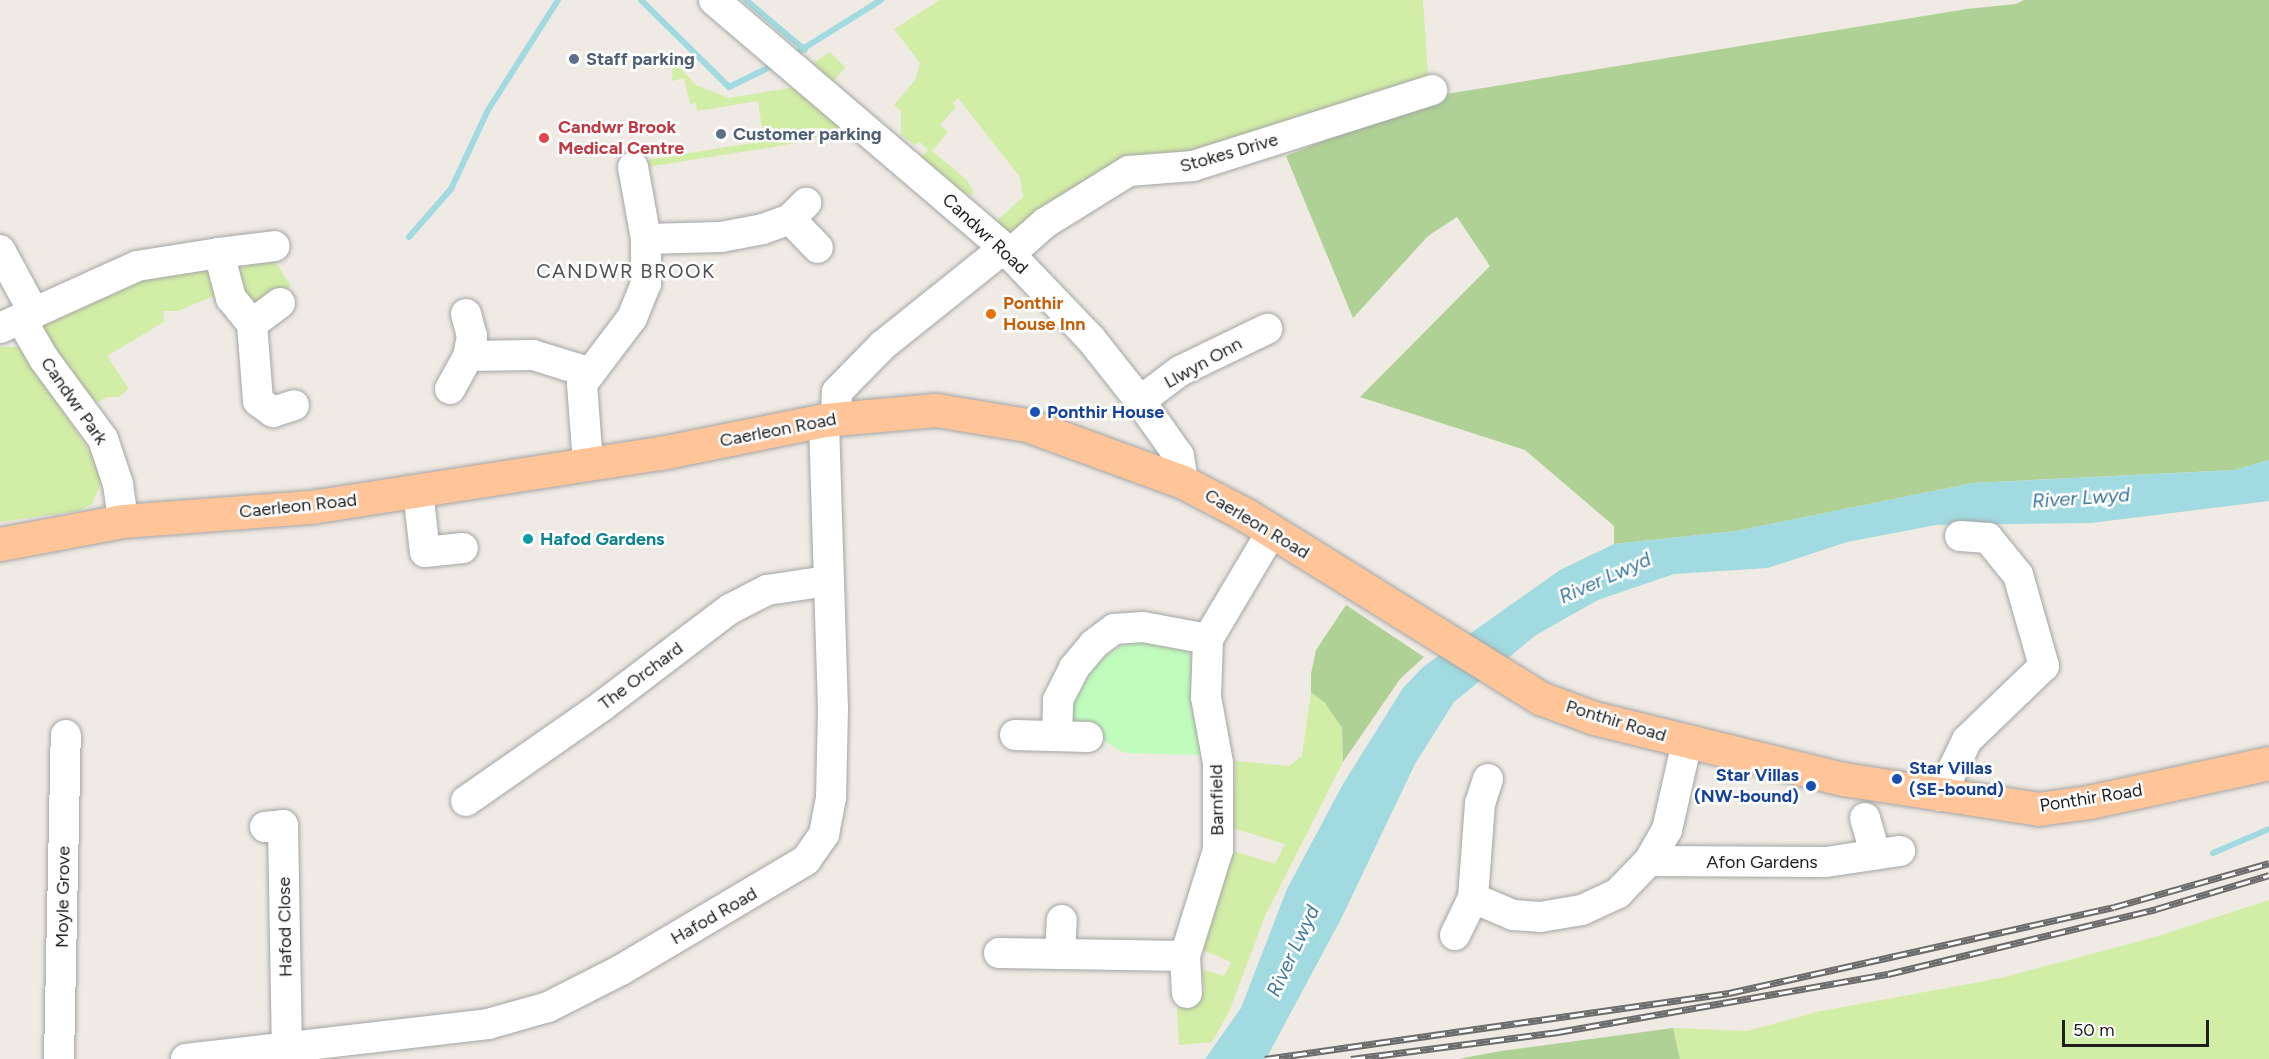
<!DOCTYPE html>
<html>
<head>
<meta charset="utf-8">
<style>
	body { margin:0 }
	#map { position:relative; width:2269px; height:1059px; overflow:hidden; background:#efeae3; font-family:Figtree,sans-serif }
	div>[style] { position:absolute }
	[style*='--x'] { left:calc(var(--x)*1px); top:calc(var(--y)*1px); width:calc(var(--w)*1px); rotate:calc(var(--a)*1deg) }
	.grass>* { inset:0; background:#d2eda6 }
	.forest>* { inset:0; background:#afd195 }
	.park>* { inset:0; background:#c0fdbd }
	.water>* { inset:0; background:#a1dae0 }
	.stream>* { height:6px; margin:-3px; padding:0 3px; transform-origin:3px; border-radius:3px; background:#a1dae0 }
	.roads { filter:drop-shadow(0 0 2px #a5a5a5) drop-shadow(0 0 2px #a5a5a5) }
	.minor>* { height:30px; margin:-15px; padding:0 15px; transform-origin:15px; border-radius:15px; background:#fff }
	.major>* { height:33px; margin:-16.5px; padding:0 16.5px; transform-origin:16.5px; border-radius:16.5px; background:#ffc599 }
	.rail>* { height:7px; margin-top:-3.5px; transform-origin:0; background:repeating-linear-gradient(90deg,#fff 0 14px,#6c6c6c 0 28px); box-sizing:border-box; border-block:2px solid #6c6c6c }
	.dots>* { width:16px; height:16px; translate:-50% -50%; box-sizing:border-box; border:3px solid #fff; border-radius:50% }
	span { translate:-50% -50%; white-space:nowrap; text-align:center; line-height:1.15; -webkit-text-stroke:5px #fff; paint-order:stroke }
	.service-label { font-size:18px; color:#4e5e75; font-weight:700 }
	.left { translate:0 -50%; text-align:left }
	.health-label { font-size:18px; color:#be3a42; font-weight:700 }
	.street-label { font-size:18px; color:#1e1e1e }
	.food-label { font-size:18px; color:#c56008; font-weight:700 }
	.transit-label { font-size:18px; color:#164399; font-weight:700 }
	.right { translate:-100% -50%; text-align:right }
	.culture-label { font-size:18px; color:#0d838f; font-weight:700 }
	.neighbourhood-label { font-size:20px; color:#515151; letter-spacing:1.5px }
	.water-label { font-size:20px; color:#3c789b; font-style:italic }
	.scale { position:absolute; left:2062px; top:1020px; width:147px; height:27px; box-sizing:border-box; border:3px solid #1e1e1e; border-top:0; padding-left:8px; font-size:18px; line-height:21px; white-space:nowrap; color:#1e1e1e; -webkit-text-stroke:4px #fff; paint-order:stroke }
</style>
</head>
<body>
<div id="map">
	<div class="grass">
		<div style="clip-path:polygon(940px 0,1423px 0,1428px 77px,1022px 225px,1008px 234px,992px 225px,1023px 197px,1020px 177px,958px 98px,953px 103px,956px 107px,940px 125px,948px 132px,932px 151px,967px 180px,974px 193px,971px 195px,956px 189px,921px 158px,928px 150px,920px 142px,915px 145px,901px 135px,901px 111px,894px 105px,916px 79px,920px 63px,894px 29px)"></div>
		<div style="clip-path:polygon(830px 52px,845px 67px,829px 87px,807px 67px)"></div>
		<div style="clip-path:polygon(673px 60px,696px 85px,729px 98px,796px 87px,842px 126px,821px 136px,786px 145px,647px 167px,646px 160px,764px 141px,758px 101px,697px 111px,696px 103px,690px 104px,684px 78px,672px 81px)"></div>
		<div style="clip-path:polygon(274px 260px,291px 286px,256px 305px,248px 304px,238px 268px)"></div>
		<div style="clip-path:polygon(201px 269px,208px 273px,216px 295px,178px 311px,163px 311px,164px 322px,107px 356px,129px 389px,119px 397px,107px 397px,95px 404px,44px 332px,43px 326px,140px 280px)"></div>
		<div style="clip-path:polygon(0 347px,20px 347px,98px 464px,102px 481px,92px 504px,78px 511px,0 522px)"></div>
		<div style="clip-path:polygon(1311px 692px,1325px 702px,1342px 728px,1343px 762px,1265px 916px,1229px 1012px,1212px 1042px,1179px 1045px,1177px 1008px,1205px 991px,1201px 969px,1224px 976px,1231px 962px,1198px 948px,1231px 850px,1275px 864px,1285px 844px,1232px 828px,1236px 761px,1289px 766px,1302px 756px)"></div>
		<div style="clip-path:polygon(2269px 900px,2269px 1059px,1680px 1059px,1673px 1028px,1747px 1031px,1816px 1012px,2001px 978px,2155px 937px)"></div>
	</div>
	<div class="forest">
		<div style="clip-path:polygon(2024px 0,2269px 0,2269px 460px,2235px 470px,1973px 483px,1736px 531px,1614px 544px,1614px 526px,1525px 450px,1360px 397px,1490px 266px,1457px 217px,1428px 236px,1353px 318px,1286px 156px,1434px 96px,1967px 9px,2016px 4px)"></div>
		<div style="clip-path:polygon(1346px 605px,1424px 657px,1400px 679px,1343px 762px,1342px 728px,1325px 703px,1311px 692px,1311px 674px,1316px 650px)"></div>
		<div style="clip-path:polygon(1673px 1028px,1680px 1059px,1458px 1059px,1501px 1051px)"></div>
	</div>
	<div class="park">
		<div style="clip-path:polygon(1149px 640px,1185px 648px,1192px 659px,1193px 709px,1201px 755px,1125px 753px,1072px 723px,1070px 711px,1078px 687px,1092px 666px,1127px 642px)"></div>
	</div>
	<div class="water">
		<div style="clip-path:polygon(2269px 460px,2269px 501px,2091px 523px,1936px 525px,1847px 542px,1768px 568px,1674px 574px,1598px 600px,1536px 635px,1454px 702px,1415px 764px,1341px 919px,1266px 1059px,1205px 1059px,1241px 1008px,1287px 889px,1343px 784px,1403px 688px,1423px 667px,1560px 570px,1614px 544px,1736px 531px,1973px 483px,2235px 470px)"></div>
	</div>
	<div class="stream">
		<div style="--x:641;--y:0;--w:124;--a:44.7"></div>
		<div style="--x:729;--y:87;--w:52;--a:-26.1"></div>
		<div style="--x:746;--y:0;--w:77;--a:40.3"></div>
		<div style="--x:793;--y:55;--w:104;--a:-32"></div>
		<div style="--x:409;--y:237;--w:64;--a:-48.8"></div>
		<div style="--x:451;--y:189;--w:87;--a:-64.9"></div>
		<div style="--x:488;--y:110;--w:130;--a:-57.5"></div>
		<div style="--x:2213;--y:853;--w:61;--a:-23.2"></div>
	</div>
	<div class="roads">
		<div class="minor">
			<div style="--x:714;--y:0;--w:382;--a:40.5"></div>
			<div style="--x:1004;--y:248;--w:126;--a:46.3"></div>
			<div style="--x:1091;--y:339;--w:79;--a:51.7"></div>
			<div style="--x:1140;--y:401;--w:67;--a:54.7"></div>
			<div style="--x:1179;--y:456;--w:26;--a:81"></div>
			<div style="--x:790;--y:219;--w:40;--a:46"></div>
			<div style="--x:646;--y:239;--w:75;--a:-1.5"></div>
			<div style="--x:721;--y:237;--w:43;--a:-10.8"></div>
			<div style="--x:763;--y:229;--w:29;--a:-20"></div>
			<div style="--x:790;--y:219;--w:23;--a:-45"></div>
			<div style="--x:0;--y:250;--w:72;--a:61.6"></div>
			<div style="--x:219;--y:253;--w:56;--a:-7.1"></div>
			<div style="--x:1010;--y:254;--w:47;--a:-41.5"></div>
			<div style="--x:1045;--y:223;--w:99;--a:-31.8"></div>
			<div style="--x:1129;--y:171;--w:64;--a:-4.5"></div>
			<div style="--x:1193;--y:166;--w:251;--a:-17.6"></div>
			<div style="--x:466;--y:314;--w:23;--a:75"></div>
			<div style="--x:472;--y:336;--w:20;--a:101"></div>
			<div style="--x:21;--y:319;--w:46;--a:60.1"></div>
			<div style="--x:44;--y:359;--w:99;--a:53.6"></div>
			<div style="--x:103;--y:439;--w:47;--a:71.6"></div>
			<div style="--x:118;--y:484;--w:37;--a:82"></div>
			<div style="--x:252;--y:324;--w:35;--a:-37"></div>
			<div style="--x:0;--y:328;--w:150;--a:-24.3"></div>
			<div style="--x:137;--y:266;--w:83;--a:-9"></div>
			<div style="--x:219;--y:253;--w:47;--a:75.1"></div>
			<div style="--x:231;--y:298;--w:33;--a:51"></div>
			<div style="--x:252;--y:324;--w:77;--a:85.5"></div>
			<div style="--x:258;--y:401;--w:19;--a:36"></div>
			<div style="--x:273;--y:412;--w:22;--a:-18"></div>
			<div style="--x:450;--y:389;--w:38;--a:-61"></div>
			<div style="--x:468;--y:356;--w:65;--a:-0.9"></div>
			<div style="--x:533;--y:355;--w:58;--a:17.2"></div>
			<div style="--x:1140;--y:401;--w:50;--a:-36.9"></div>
			<div style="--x:1180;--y:371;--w:97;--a:-25.8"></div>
			<div style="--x:836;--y:418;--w:26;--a:-88"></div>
			<div style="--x:837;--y:392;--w:66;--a:-45.6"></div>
			<div style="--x:883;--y:345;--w:155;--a:-38.7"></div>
			<div style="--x:588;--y:464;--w:80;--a:-94.3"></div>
			<div style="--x:582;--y:384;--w:83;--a:-52.9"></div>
			<div style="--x:632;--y:318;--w:37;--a:-68"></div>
			<div style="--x:646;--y:284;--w:45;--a:-90"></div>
			<div style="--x:646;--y:239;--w:73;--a:-100.2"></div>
			<div style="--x:418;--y:491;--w:61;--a:83.5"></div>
			<div style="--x:425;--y:552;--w:38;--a:-6"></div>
			<div style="--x:1015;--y:735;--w:73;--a:1.6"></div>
			<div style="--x:1057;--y:736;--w:36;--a:-88"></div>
			<div style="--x:1058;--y:700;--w:36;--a:-63"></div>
			<div style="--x:1074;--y:668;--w:31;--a:-50"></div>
			<div style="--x:1094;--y:644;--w:25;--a:-37"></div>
			<div style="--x:1114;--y:629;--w:29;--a:-4"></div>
			<div style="--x:1143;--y:627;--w:66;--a:10.5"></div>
			<div style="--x:1488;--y:779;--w:25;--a:108"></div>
			<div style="--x:1480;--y:803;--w:95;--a:94.2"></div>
			<div style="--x:1473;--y:898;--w:43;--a:23"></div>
			<div style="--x:1513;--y:915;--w:27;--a:4"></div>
			<div style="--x:1540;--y:917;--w:43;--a:-9.5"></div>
			<div style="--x:1582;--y:910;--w:40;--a:-25"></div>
			<div style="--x:1618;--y:893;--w:45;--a:-45.9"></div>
			<div style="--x:1649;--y:861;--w:36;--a:-60"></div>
			<div style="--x:1667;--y:830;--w:90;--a:-77.2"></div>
			<div style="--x:1940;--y:796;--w:62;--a:-64.3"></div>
			<div style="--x:1967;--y:740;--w:107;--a:-43.9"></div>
			<div style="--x:2044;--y:666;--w:95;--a:-105.9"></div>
			<div style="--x:2018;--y:575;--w:48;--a:-129"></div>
			<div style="--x:1988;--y:538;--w:28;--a:-176"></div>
			<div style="--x:466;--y:801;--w:166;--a:-34.9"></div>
			<div style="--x:602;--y:706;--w:161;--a:-37.2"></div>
			<div style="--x:730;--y:609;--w:42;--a:-27.2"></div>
			<div style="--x:767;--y:590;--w:62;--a:-8.4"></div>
			<div style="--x:1865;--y:818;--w:36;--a:74"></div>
			<div style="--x:265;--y:827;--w:18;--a:-6"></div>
			<div style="--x:283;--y:825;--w:222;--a:89"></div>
			<div style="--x:1649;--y:861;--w:177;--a:0.3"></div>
			<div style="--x:1826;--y:862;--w:75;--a:-8.5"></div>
			<div style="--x:1455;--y:935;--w:41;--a:-64.1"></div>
			<div style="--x:999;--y:953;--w:186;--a:0.9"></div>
			<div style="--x:1185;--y:956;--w:111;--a:-72.7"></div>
			<div style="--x:1218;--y:850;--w:87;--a:-90"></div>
			<div style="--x:1218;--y:763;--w:67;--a:-100.3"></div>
			<div style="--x:1206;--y:697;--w:58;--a:-88"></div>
			<div style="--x:1208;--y:639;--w:123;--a:-59.3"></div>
			<div style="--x:1060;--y:954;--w:34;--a:-87"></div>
			<div style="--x:1185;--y:956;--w:37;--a:87"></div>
			<div style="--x:59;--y:1059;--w:324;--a:-88.8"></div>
			<div style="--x:186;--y:1059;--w:304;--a:-6.6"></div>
			<div style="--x:488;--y:1024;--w:62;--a:-15.8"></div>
			<div style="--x:548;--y:1007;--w:82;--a:-26.9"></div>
			<div style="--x:621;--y:970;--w:215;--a:-30.7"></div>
			<div style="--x:806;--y:860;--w:32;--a:-55"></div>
			<div style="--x:824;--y:834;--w:37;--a:-79"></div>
			<div style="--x:831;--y:798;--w:89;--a:-88.7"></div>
			<div style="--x:833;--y:709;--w:289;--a:-91.8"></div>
		</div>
		<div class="major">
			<div style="--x:0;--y:544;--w:125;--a:-10.6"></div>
			<div style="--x:123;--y:521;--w:189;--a:-4.3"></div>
			<div style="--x:311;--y:507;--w:354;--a:-8.8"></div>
			<div style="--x:661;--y:453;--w:166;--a:-11.4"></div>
			<div style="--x:824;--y:420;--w:112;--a:-5.1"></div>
			<div style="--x:936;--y:410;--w:92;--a:9.4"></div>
			<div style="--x:1027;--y:425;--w:166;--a:20.1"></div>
			<div style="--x:1183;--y:482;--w:71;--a:27.6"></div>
			<div style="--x:1246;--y:515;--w:346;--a:31.9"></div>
			<div style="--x:1540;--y:698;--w:58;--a:20.3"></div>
			<div style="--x:1594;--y:718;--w:256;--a:13.8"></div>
			<div style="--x:1843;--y:779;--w:197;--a:8.7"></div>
			<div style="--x:2038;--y:809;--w:51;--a:-7.8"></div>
			<div style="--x:2089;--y:802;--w:184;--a:-12.2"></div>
		</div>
	</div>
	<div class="rail">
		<div style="--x:1265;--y:1059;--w:469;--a:-8.1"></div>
		<div style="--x:1729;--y:993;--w:394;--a:-12.6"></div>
		<div style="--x:2114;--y:907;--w:161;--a:-15.8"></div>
		<div style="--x:1351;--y:1059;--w:209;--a:-7.4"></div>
		<div style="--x:1558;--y:1032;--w:335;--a:-10"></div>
		<div style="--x:1888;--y:974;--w:276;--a:-13.6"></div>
		<div style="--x:2156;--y:909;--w:118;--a:-16.7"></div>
	</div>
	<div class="dots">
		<div style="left:574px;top:59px;background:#5c6f8a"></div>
		<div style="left:721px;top:134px;background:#5c6f8a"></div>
		<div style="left:544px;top:138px;background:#e0444e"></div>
		<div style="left:991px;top:314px;background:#e8710a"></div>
		<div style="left:1035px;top:412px;background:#1a4fb4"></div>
		<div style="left:528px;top:539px;background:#0f9aa8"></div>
		<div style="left:1897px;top:779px;background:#1a4fb4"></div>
		<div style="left:1811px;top:786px;background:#1a4fb4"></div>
	</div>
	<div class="service-label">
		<span class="left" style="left:586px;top:59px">Staff parking</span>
		<span class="left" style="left:733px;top:134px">Customer parking</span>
	</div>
	<div class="health-label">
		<span class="left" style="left:558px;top:138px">Candwr Brook<br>Medical Centre</span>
	</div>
	<div class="street-label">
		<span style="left:1229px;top:153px;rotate:-16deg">Stokes Drive</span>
		<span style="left:985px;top:234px;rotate:43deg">Candwr Road</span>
		<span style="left:1203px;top:363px;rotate:-29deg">Llwyn Onn</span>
		<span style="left:74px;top:401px;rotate:55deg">Candwr Park</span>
		<span style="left:778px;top:430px;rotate:-11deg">Caerleon Road</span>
		<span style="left:298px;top:506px;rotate:-6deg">Caerleon Road</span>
		<span style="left:1257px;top:524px;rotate:31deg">Caerleon Road</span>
		<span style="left:641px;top:676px;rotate:-37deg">The Orchard</span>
		<span style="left:1616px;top:721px;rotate:17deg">Ponthir Road</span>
		<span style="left:2091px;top:798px;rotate:-9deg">Ponthir Road</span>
		<span style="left:1217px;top:800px;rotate:-91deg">Barnfield</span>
		<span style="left:1762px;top:862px">Afon Gardens</span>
		<span style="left:63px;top:897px;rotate:-89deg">Moyle Grove</span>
		<span style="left:714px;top:916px;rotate:-30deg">Hafod Road</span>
		<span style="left:285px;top:927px;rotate:-91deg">Hafod Close</span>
	</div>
	<div class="food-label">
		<span class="left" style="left:1003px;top:314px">Ponthir<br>House Inn</span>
	</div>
	<div class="transit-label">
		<span class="left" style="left:1047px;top:412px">Ponthir House</span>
		<span class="left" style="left:1909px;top:779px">Star Villas<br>(SE-bound)</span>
		<span class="right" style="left:1799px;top:786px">Star Villas<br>(NW-bound)</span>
	</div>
	<div class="culture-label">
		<span class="left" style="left:540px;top:539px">Hafod Gardens</span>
	</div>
	<div class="neighbourhood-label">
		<span style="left:626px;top:271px">CANDWR BROOK</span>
	</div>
	<div class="water-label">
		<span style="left:2081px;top:498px;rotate:-4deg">River Lwyd</span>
		<span style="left:1605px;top:578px;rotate:-24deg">River Lwyd</span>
		<span style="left:1293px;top:951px;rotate:-65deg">River Lwyd</span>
	</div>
	<div class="scale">50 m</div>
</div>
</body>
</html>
